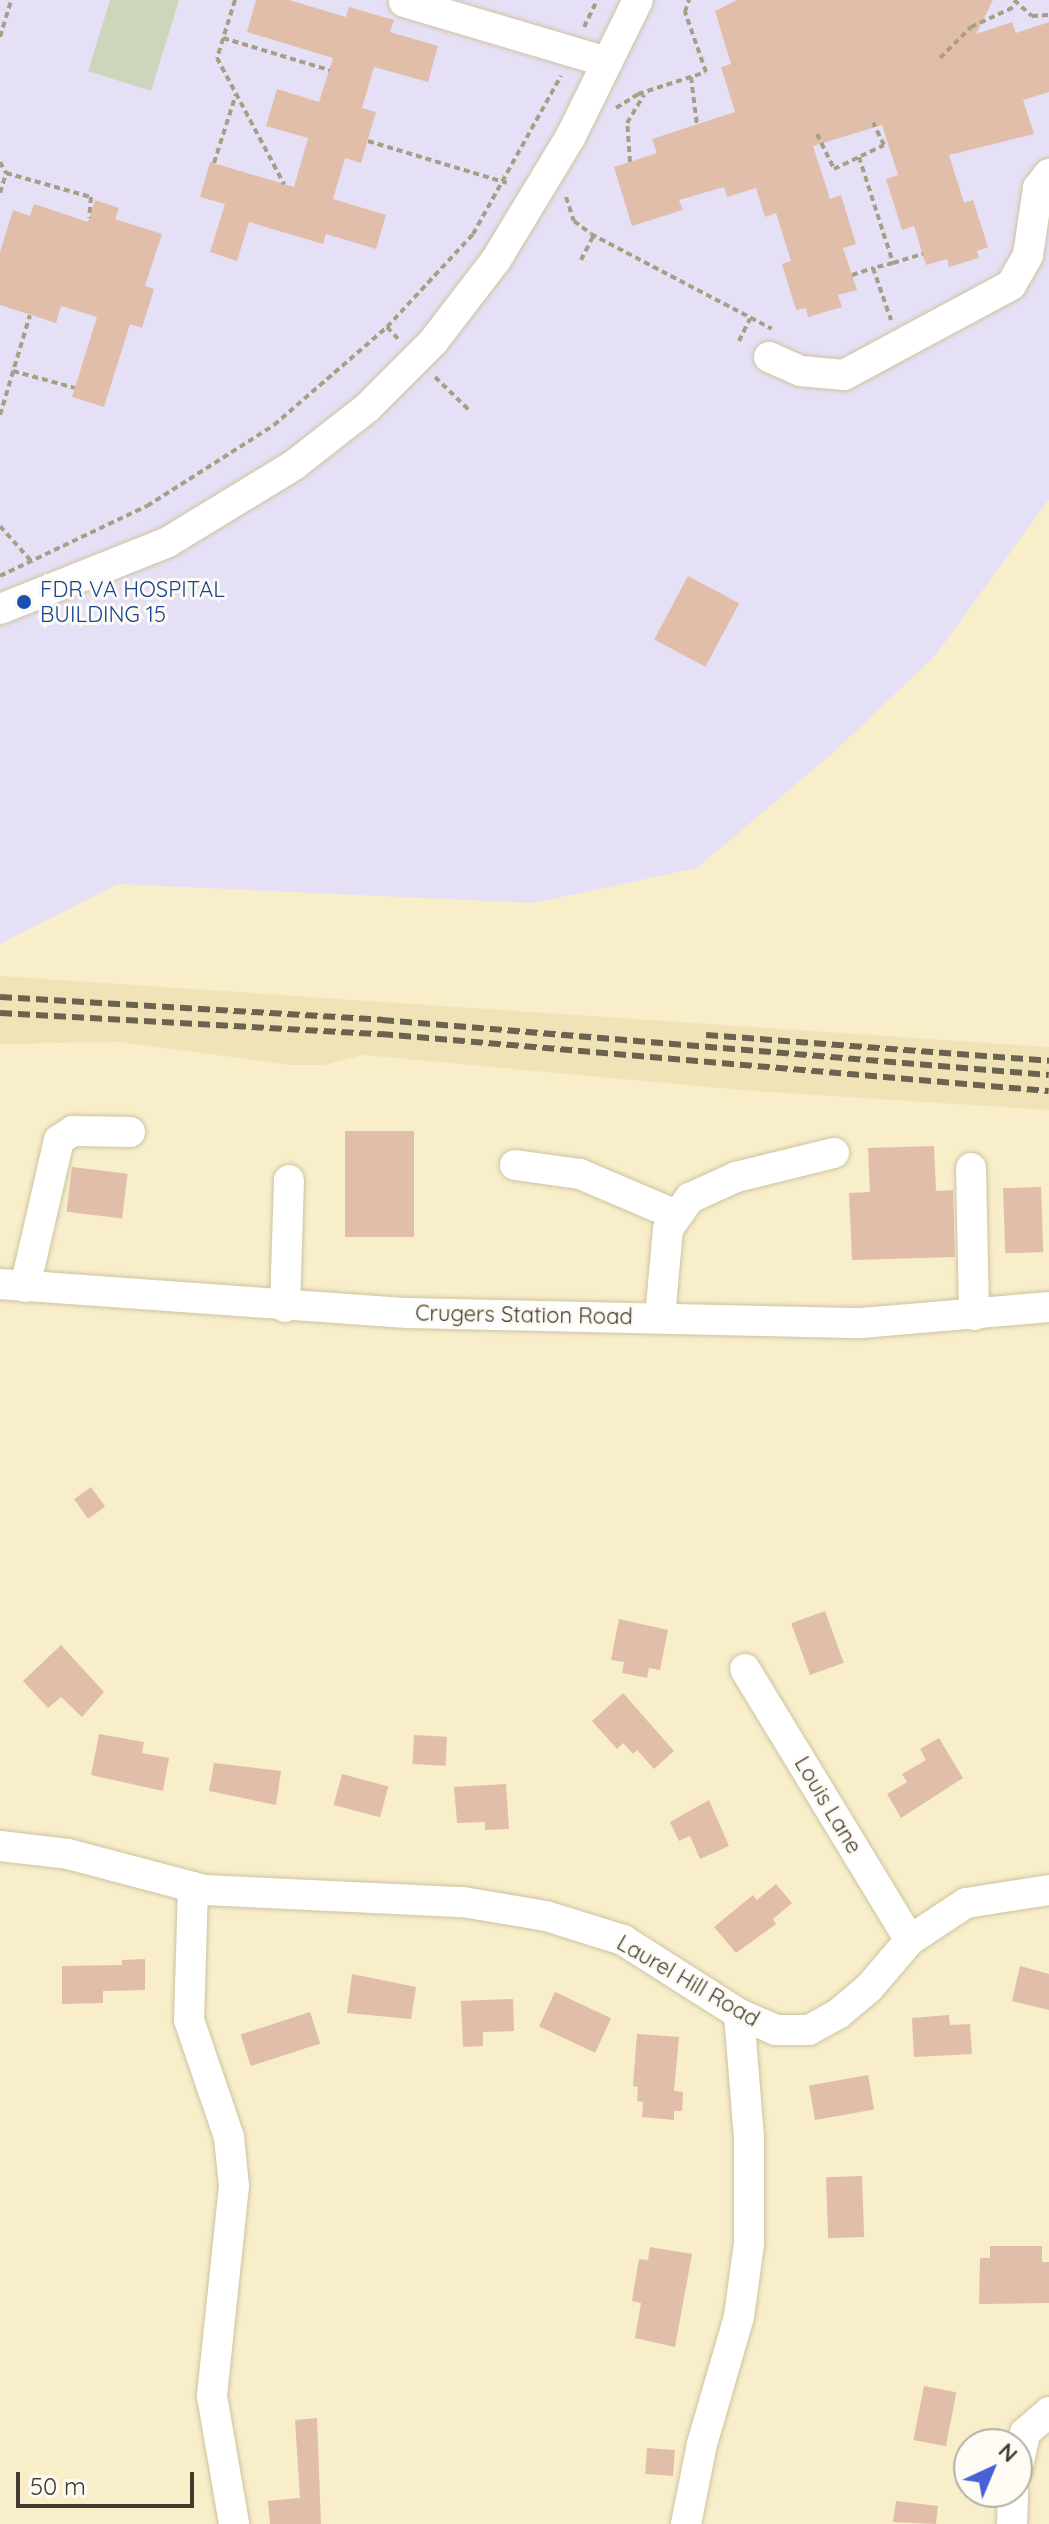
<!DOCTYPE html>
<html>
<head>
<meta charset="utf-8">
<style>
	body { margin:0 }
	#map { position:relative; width:1049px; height:2524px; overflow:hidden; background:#f9eeca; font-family:Quicksand,sans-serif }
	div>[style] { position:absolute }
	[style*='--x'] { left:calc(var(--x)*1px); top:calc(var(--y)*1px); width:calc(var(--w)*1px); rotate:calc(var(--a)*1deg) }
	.built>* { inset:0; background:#f1e3b8 }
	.medical>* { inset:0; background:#e6e0f6 }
	.green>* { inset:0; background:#ccd6bc }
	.building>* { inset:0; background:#e0bea9; transform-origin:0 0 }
	.path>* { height:4px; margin-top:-2px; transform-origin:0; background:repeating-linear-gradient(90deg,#a79f85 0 6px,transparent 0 10px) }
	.roads { filter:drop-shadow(0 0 2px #cec3a0) drop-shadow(0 0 2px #cec3a0) }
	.minor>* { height:30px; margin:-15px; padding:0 15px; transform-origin:15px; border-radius:15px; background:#fff }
	.rail>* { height:6px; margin-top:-3px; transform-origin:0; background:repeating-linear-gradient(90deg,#6a6350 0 12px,transparent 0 18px) }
	.dots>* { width:22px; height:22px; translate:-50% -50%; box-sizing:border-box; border:4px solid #fdfbf4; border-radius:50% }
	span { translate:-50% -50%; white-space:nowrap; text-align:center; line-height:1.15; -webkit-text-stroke:6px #fdfbf4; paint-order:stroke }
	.transit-label { font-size:22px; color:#164399 }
	.left { translate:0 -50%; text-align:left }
	.street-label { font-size:22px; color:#413c2e }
	.north { position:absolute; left:953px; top:2428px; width:80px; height:80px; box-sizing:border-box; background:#fdfbf4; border:2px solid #b2afa5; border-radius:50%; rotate:44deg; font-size:22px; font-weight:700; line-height:32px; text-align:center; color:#413c2e }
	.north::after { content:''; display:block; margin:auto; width:28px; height:36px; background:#4662d6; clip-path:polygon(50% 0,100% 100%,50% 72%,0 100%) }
	.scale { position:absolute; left:16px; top:2472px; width:178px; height:36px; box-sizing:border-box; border:4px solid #413c2e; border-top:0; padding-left:10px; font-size:24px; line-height:28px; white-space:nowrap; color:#413c2e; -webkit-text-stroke:6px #fdfbf4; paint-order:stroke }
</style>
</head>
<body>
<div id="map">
	<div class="built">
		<div style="clip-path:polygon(0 976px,1049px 1047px,1049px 1110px,753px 1091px,363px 1055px,323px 1065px,291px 1065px,119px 1042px,0 1044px)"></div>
	</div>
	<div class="medical">
		<div style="clip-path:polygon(0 0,1049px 0,1049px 499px,935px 656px,833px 753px,697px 868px,534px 903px,118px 884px,0 944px)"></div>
	</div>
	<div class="green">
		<div style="clip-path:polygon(110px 0,179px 0,151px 91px,88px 71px)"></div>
	</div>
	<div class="building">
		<div style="clip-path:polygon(256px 0,289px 0,346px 17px,349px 7px,394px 20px,390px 32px,438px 46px,428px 82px,374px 67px,362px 108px,376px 112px,361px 163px,345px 158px,333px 199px,386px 215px,376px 249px,326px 234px,323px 244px,249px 222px,237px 261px,210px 252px,225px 204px,200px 197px,210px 162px,294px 187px,308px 138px,266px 126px,277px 89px,319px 102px,333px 58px,247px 32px)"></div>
		<div style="clip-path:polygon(737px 0,993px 0,976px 34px,1012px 22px,1016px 33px,1049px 22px,1049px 92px,1023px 100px,1034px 134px,949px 155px,964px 203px,973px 200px,988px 247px,977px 251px,979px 258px,949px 267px,947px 259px,926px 265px,914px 226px,902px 230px,886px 179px,898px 175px,882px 125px,813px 146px,830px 199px,841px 195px,856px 244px,843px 248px,857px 290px,838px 295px,842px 307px,808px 317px,806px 308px,796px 310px,782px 264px,791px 261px,776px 213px,765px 217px,756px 188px,727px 197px,724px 187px,679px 200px,683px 210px,632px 226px,614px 167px,657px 153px,652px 139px,735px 112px,721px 67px,731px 64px,715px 11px)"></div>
		<div style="clip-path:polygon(95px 200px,119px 208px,115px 219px,162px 234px,145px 286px,154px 289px,142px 328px,130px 324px,104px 407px,72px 397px,97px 317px,61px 306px,56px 323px,0 305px,0 252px,13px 210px,30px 216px,34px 204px,88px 222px)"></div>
		<div style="left:688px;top:576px;width:58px;height:72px;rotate:28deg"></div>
		<div style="left:345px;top:1131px;width:69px;height:106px"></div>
		<div style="clip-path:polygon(934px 1146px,936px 1191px,953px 1190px,955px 1257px,852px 1260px,849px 1193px,870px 1192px,868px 1148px)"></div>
		<div style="left:72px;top:1167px;width:56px;height:45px;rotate:7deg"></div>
		<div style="left:1041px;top:1187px;width:65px;height:38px;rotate:88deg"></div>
		<div style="left:91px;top:1487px;width:24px;height:21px;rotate:54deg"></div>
		<div style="left:825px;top:1611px;width:55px;height:36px;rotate:70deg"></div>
		<div style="clip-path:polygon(619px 1619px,668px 1630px,660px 1670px,649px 1668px,647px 1678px,622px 1673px,624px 1662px,611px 1660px)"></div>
		<div style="clip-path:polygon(61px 1645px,104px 1692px,82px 1717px,61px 1697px,48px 1708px,23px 1681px)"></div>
		<div style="clip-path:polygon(623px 1693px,674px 1751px,654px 1769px,637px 1750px,633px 1754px,623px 1743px,617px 1749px,592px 1721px)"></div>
		<div style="clip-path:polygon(99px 1734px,144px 1742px,142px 1753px,169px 1758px,163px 1791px,91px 1775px)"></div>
		<div style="left:414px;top:1735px;width:33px;height:29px;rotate:3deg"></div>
		<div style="clip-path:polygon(939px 1738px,963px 1778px,901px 1818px,887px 1794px,907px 1782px,902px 1774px,926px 1760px,920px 1749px)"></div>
		<div style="clip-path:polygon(214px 1763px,281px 1771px,276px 1805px,209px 1791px)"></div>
		<div style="left:342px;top:1774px;width:48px;height:32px;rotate:15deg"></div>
		<div style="clip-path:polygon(506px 1784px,509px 1829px,485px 1830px,485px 1822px,457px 1823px,454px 1787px)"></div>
		<div style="clip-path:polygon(709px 1800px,729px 1846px,700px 1859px,690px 1836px,679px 1841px,670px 1822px)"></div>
		<div style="clip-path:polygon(776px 1884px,792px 1903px,773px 1919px,776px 1924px,736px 1953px,714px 1927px,753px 1895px,757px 1900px)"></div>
		<div style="clip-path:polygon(145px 1959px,145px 1990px,103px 1991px,103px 2003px,62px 2004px,62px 1966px,122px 1965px,122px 1960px)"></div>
		<div style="clip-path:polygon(1020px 1966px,1049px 1974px,1049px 2010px,1012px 2001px)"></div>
		<div style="clip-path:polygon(352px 1974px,416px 1987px,411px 2019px,347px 2013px)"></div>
		<div style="left:555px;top:1992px;width:62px;height:38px;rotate:25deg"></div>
		<div style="clip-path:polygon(513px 1999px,514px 2031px,483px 2032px,483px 2046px,463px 2047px,461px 2001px)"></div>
		<div style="left:310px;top:2012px;width:33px;height:73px;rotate:72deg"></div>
		<div style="clip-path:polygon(949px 2015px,950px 2025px,970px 2024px,972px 2054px,914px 2057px,912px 2018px)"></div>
		<div style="clip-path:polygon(637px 2034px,679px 2037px,674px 2091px,683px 2092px,682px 2111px,674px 2111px,674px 2120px,642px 2117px,643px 2102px,637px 2101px,638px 2087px,633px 2086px)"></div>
		<div style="left:868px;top:2075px;width:35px;height:60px;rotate:80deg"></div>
		<div style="left:862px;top:2176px;width:61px;height:36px;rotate:88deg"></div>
		<div style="clip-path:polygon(990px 2246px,1042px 2246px,1042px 2262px,1049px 2262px,1049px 2303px,979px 2304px,980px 2258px,990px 2258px)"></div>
		<div style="clip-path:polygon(650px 2247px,692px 2254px,675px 2347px,635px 2338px,641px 2303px,632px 2301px,639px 2259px,648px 2260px)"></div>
		<div style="left:924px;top:2386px;width:33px;height:55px;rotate:11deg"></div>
		<div style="clip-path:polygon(317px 2418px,321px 2524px,270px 2524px,268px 2501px,300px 2498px,295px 2420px)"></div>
		<div style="left:647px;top:2448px;width:28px;height:26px;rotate:4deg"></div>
		<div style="clip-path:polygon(896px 2501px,938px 2506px,936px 2524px,893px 2522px)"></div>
	</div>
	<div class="path">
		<div style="--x:235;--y:0;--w:61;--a:107.2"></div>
		<div style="--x:217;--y:58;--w:143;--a:62"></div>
		<div style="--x:1014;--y:0;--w:24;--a:42"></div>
		<div style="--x:1032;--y:16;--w:17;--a:-3"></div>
		<div style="--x:584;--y:27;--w:30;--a:-64"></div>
		<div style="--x:0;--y:37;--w:39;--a:-73"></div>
		<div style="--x:223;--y:38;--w:111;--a:16.8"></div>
		<div style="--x:940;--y:58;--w:44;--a:-45"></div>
		<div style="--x:971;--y:27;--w:50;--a:-25"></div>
		<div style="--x:691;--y:77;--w:48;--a:82.9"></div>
		<div style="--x:616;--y:108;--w:26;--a:-32"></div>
		<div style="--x:638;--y:94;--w:71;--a:-17.9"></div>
		<div style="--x:706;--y:72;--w:64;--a:-109.3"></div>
		<div style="--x:685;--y:12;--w:13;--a:-72"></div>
		<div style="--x:817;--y:134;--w:39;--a:64"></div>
		<div style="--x:834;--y:169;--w:55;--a:-25.6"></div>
		<div style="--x:884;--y:145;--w:25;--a:-116"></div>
		<div style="--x:368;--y:141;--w:145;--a:16.8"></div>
		<div style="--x:859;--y:157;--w:111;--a:72.2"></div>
		<div style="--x:893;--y:263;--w:21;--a:166"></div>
		<div style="--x:873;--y:268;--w:55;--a:70.9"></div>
		<div style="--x:0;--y:162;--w:13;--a:61"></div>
		<div style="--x:6;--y:173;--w:88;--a:15.8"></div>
		<div style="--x:91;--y:197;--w:21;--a:95"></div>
		<div style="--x:630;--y:162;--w:39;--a:-94"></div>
		<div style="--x:627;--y:123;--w:33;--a:-59"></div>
		<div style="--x:214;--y:163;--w:72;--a:-72.3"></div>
		<div style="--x:0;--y:193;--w:21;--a:-73"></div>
		<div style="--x:566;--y:197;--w:25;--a:72"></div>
		<div style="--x:574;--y:221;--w:21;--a:37"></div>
		<div style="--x:591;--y:234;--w:204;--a:27.7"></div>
		<div style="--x:581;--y:260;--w:28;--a:-63"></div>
		<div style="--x:893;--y:263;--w:31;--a:-17"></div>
		<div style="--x:852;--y:275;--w:22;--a:-18"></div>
		<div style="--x:387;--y:327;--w:18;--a:47"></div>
		<div style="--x:739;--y:341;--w:25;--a:-64"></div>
		<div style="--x:13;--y:371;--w:64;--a:15.3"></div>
		<div style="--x:435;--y:377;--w:47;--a:44.1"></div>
		<div style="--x:0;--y:415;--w:104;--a:-73.3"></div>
		<div style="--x:0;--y:526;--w:50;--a:48.3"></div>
		<div style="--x:0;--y:576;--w:163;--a:-25.5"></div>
		<div style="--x:147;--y:506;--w:151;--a:-32.5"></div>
		<div style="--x:274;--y:425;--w:150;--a:-40.9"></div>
		<div style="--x:387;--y:327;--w:127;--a:-47.2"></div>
		<div style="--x:473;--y:234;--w:181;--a:-60.9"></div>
	</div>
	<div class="roads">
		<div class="minor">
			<div style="--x:404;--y:2;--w:212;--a:16.5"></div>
			<div style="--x:769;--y:357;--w:35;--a:24"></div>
			<div style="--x:801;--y:371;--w:43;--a:5.3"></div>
			<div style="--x:844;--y:375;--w:190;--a:-28.3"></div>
			<div style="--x:1011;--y:285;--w:34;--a:-60"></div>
			<div style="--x:1028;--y:255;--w:68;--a:-81.5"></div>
			<div style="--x:1038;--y:188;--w:18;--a:-52"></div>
			<div style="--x:0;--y:609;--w:181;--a:-21.7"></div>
			<div style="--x:168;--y:542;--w:148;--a:-31.4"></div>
			<div style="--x:294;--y:465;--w:93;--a:-38"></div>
			<div style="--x:367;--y:408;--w:93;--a:-45"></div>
			<div style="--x:433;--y:342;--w:103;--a:-52.5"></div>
			<div style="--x:496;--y:260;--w:143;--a:-58.8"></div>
			<div style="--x:570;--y:138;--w:154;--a:-63.8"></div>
			<div style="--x:515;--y:1165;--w:66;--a:7.9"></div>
			<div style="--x:580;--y:1174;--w:102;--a:23.1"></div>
			<div style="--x:971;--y:1168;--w:147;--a:88.8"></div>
			<div style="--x:0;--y:1284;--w:410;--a:4.1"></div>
			<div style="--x:409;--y:1313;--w:453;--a:1.3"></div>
			<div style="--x:862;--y:1323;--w:188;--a:-4.9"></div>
			<div style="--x:25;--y:1287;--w:151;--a:-77"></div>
			<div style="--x:59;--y:1140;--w:17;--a:-33"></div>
			<div style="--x:73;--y:1131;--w:57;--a:1"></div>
			<div style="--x:285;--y:1307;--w:127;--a:-88.2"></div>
			<div style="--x:660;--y:1318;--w:89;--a:-84.9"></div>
			<div style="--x:668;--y:1229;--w:38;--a:-55"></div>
			<div style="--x:690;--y:1198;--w:51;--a:-24.5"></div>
			<div style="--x:736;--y:1177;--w:101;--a:-13.8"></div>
			<div style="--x:745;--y:1669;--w:317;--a:58.7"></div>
			<div style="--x:0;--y:1846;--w:68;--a:6.7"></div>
			<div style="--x:68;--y:1854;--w:141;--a:14.8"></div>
			<div style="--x:204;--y:1890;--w:259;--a:2.7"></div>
			<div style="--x:463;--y:1902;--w:84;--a:9.6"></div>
			<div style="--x:546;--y:1916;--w:81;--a:17.3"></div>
			<div style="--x:623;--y:1940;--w:138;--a:32.5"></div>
			<div style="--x:739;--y:2014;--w:40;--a:23.4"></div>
			<div style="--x:776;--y:2030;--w:33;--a:0"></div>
			<div style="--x:809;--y:2030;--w:33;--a:-29"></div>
			<div style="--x:838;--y:2014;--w:40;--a:-40"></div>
			<div style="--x:869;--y:1988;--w:63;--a:-49.5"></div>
			<div style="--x:910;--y:1940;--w:67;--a:-33.5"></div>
			<div style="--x:966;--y:1903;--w:84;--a:-8.9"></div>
			<div style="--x:193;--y:1887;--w:133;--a:91.7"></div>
			<div style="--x:189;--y:2020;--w:124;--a:71.1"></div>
			<div style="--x:229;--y:2137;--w:49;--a:84.2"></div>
			<div style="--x:234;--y:2186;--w:211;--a:96"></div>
			<div style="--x:212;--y:2396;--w:130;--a:80.2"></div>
			<div style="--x:1017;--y:2471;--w:39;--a:-78"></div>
			<div style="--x:1025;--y:2433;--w:32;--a:-41"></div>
			<div style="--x:686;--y:2524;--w:82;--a:-78.7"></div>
			<div style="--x:702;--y:2444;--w:132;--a:-73.8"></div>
			<div style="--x:739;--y:2317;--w:75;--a:-82.3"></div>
			<div style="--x:749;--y:2243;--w:105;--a:-90"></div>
			<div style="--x:749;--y:2138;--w:124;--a:-94.6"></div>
			<div style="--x:1012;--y:2524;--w:32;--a:-88"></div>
		</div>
	</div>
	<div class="rail">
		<div style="--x:0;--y:997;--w:383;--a:3.4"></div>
		<div style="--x:382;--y:1020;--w:669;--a:4.71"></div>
		<div style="--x:0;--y:1013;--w:382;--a:3.2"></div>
		<div style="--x:381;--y:1034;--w:670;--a:4.88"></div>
		<div style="--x:706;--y:1035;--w:344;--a:4.3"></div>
	</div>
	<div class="dots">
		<div style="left:24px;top:602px;background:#1a4fb4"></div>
	</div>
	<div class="transit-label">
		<span class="left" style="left:40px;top:602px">FDR VA HOSPITAL<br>BUILDING 15</span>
	</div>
	<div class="street-label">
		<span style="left:524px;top:1315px;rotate:1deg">Crugers Station Road</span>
		<span style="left:828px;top:1805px;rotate:59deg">Louis Lane</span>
		<span style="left:688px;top:1981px;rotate:30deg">Laurel Hill Road</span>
	</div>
	<div class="north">N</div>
	<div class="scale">50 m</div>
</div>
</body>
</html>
